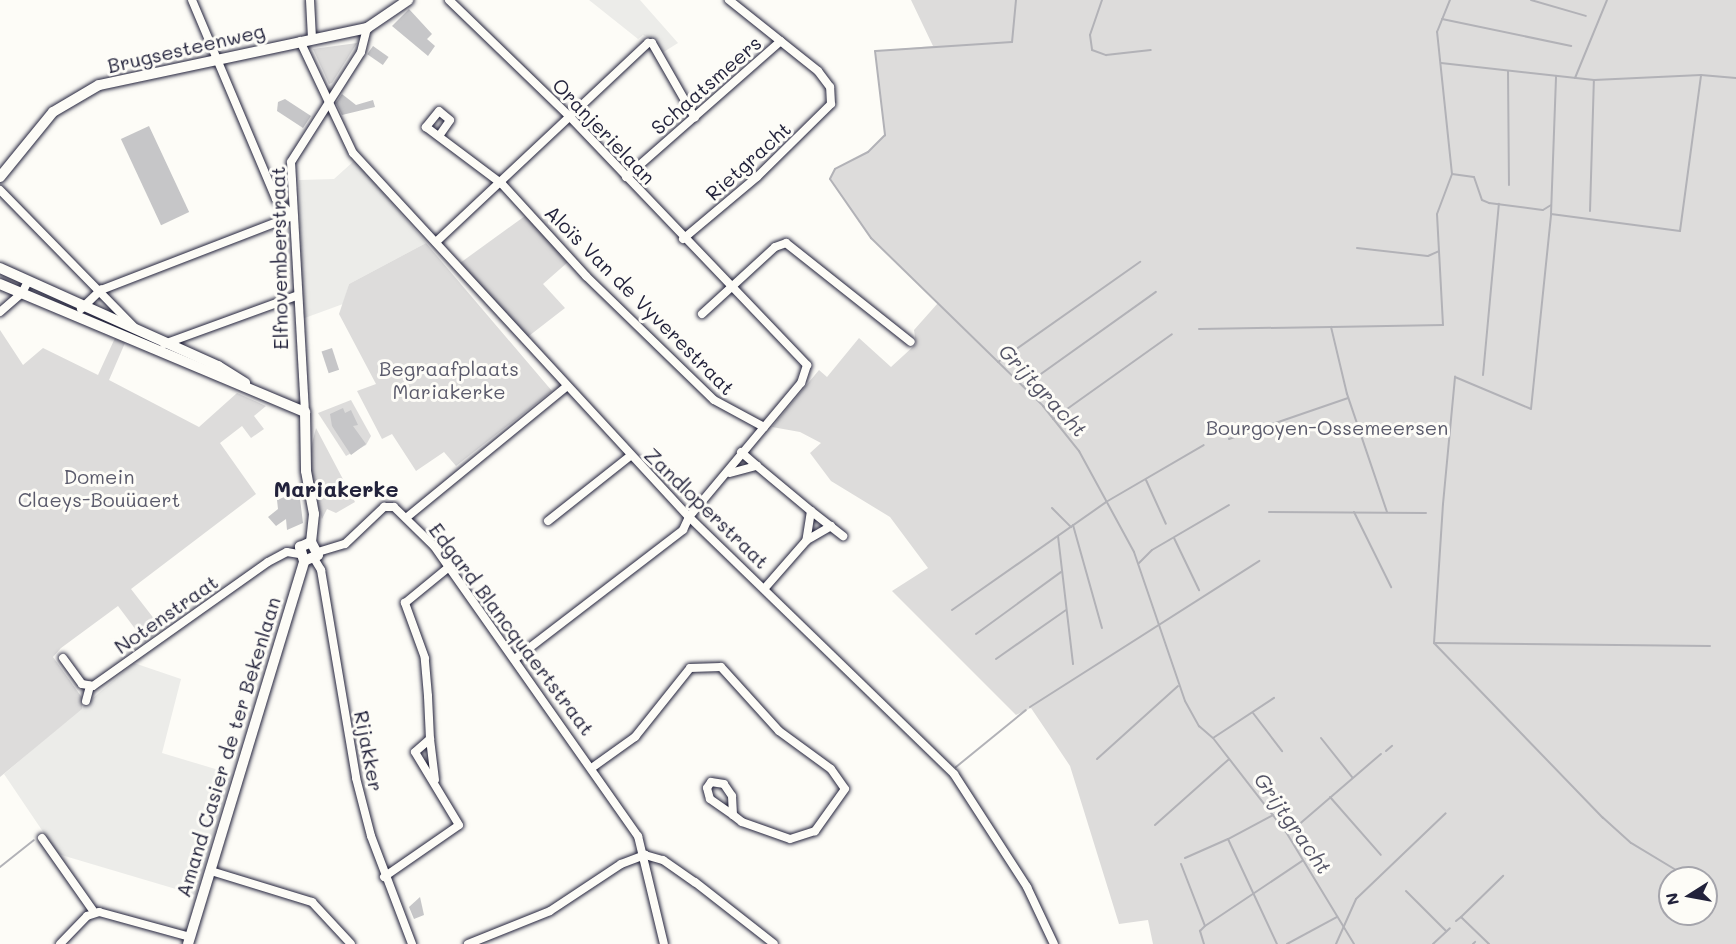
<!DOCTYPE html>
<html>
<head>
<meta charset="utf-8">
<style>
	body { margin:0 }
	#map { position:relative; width:1736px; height:944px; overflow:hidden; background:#fdfcf7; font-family:Mali,sans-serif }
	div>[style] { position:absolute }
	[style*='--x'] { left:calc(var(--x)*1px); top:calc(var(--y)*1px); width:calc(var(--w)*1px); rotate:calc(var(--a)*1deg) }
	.built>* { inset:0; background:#ecece9 }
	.green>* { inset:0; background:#dddcdb }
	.stream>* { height:2px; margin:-1px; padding:0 1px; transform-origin:1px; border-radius:1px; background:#b2b2b7 }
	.building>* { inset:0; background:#c6c6c8; transform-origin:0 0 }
	.roads { filter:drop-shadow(0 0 2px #22223b) drop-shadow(0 0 2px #22223b) }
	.minor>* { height:8px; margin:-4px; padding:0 4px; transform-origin:4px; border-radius:4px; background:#fdfcf7 }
	.tertiary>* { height:10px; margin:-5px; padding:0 5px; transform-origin:5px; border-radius:5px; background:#fdfcf7 }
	span { translate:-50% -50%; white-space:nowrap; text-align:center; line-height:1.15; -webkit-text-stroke:6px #fdfcf7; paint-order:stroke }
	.street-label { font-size:20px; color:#22223b }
	.park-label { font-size:20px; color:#5a5a6b }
	.water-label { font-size:21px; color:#545466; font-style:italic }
	.quarter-label { font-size:22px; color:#22223b; font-weight:700 }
	.north { position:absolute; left:1658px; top:866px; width:60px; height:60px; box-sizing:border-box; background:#fdfcf7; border:2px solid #a5a5ac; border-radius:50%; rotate:259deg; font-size:16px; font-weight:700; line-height:24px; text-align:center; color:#22223b }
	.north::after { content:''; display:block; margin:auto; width:21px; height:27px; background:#22223b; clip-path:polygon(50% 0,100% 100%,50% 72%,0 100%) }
</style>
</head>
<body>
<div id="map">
	<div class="built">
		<div style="clip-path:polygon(589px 0,640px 0,678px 43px,662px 53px,656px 42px,643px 35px,638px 39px)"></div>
		<div style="clip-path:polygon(355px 160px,426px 243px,349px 284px,343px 304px,302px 319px,299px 180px,334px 179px)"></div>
		<div style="clip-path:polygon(134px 663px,181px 679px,162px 753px,232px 774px,196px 895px,58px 854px,4px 774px)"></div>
	</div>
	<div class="green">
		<div style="clip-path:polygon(evenodd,911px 0,1736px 0,1736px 944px,1153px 944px,1148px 920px,1119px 924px,1070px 766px,1054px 742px,1031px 708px,1016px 715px,892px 591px,928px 568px,890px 517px,831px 481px,810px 453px,821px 443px,800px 432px,772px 427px,819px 370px,827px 377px,859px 338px,891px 367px,916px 344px,914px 330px,938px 303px,871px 238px,830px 179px,835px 169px,868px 152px,885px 135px,875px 51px,933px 46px,911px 0,1670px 878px,1706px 878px,1706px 914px,1670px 914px,1670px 878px)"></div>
		<div style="clip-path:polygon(357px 43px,332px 83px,329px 84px,313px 49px)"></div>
		<div style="clip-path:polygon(525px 216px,568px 262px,543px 284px,565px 308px,525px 339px,460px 263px)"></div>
		<div style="clip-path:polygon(426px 243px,552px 391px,456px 466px,444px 452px,416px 471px,392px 434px,382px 439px,357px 391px,376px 384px,339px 314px,349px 284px)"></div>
		<div style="clip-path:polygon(0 330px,23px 365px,43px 348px,98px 375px,115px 338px,125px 343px,109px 380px,199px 427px,237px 393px,266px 406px,254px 416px,264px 429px,251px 438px,242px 426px,220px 443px,256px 494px,131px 589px,162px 629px,145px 642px,118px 606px,61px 648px,53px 657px,83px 699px,82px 709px,0 777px)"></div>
		<div style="clip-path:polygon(351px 400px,371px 436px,366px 445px,346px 456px,318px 413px)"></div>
		<div style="clip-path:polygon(316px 428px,355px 502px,336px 513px,327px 509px,322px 519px,312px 481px,311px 448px)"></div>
	</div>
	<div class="stream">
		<div style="--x:1016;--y:0;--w:42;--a:95.4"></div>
		<div style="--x:1012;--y:42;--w:137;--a:176.2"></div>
		<div style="--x:875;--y:51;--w:85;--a:83.2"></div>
		<div style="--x:885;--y:135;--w:24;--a:135"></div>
		<div style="--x:868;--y:152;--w:37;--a:153"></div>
		<div style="--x:835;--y:169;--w:11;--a:117"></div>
		<div style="--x:830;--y:179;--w:72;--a:55.2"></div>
		<div style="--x:871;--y:238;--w:240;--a:44.3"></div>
		<div style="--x:1043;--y:406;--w:58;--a:51.3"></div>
		<div style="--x:1079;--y:451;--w:115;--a:61.4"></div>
		<div style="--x:1134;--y:552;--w:157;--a:71.1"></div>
		<div style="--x:1185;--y:701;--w:29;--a:61"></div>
		<div style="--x:1199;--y:726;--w:18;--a:41"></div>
		<div style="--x:1213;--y:738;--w:119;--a:52.2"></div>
		<div style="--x:1286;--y:832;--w:131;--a:58.7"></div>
		<div style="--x:1102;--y:0;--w:37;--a:109"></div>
		<div style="--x:1090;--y:35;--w:15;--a:82"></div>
		<div style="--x:1092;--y:50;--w:15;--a:20"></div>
		<div style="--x:1106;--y:55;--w:45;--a:-6.3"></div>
		<div style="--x:1531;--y:0;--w:57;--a:16.2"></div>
		<div style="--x:1442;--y:19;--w:132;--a:11.8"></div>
		<div style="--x:1441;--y:63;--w:154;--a:6.3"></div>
		<div style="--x:1594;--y:80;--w:107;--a:-2.7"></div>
		<div style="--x:1508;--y:71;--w:114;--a:89.5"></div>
		<div style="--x:1575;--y:78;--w:84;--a:-67.7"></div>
		<div style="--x:1452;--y:174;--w:22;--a:8"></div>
		<div style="--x:1474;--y:177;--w:24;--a:71"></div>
		<div style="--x:1482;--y:200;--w:8;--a:23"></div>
		<div style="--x:1489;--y:203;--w:54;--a:7.4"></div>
		<div style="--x:1543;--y:210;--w:9;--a:-32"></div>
		<div style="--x:1590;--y:211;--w:131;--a:-88.3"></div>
		<div style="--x:1551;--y:214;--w:138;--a:-87.9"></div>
		<div style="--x:1357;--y:248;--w:71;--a:6.4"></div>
		<div style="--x:1428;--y:256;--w:12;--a:-24"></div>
		<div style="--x:1199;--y:329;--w:132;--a:-0.9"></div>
		<div style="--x:998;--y:362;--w:174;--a:-35.2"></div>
		<div style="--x:1483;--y:375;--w:172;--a:-84.7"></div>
		<div style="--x:1024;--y:386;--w:162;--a:-35.5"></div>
		<div style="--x:1053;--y:419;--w:146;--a:-35.5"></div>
		<div style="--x:1229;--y:439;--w:126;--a:-19"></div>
		<div style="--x:1146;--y:480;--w:48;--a:65.6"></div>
		<div style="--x:1052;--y:508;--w:27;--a:45"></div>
		<div style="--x:1269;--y:512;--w:157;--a:0.4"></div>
		<div style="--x:1354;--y:512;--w:84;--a:63.7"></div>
		<div style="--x:1387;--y:512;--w:125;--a:-108.7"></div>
		<div style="--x:1347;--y:394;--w:69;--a:-103.4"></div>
		<div style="--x:1331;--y:327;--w:112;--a:-1"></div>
		<div style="--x:1443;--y:325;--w:111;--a:-93.1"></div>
		<div style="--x:1437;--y:214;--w:43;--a:-69.4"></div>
		<div style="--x:1452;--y:174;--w:143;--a:-96"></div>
		<div style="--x:1437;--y:32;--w:35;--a:-68"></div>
		<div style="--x:1073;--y:525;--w:107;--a:74.3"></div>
		<div style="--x:1058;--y:536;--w:129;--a:83.3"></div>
		<div style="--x:1174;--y:538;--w:58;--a:64.3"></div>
		<div style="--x:1139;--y:563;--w:18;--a:-45"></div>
		<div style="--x:1152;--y:550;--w:89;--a:-30.3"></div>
		<div style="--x:952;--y:610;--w:188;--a:-35"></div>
		<div style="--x:1106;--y:502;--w:113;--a:-30.2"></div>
		<div style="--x:976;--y:634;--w:105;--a:-36.1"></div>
		<div style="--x:1434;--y:643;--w:276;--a:0.6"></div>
		<div style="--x:996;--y:659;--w:85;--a:-35"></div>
		<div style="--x:1030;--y:707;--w:272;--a:-32.5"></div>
		<div style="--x:1253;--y:713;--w:48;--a:52.7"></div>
		<div style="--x:1213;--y:738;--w:73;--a:-33.3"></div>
		<div style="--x:1321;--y:738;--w:50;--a:51.5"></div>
		<div style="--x:1386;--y:751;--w:8;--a:-40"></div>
		<div style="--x:1097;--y:759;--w:109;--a:-42"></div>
		<div style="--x:956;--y:767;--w:90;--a:-39.2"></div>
		<div style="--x:1330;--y:797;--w:77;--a:48.7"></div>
		<div style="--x:1273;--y:815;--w:51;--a:151.9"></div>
		<div style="--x:1228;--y:839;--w:116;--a:65"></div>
		<div style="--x:1155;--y:825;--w:99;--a:-41.7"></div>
		<div style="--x:1296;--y:827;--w:112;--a:-40.7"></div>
		<div style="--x:1185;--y:858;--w:47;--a:-23.8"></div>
		<div style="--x:1181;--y:864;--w:66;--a:68.8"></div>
		<div style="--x:0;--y:867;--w:43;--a:-38.5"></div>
		<div style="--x:1676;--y:870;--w:52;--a:-149"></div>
		<div style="--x:1631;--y:843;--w:38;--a:-138"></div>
		<div style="--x:1603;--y:818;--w:243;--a:-134"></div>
		<div style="--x:1434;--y:643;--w:139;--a:-86.3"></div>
		<div style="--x:1443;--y:504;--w:128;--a:-84.6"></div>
		<div style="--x:1455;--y:377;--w:82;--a:22.8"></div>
		<div style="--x:1531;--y:409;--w:196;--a:-84.1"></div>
		<div style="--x:1551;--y:214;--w:130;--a:7.5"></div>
		<div style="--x:1680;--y:231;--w:157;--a:-82.3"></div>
		<div style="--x:1701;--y:75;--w:35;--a:5"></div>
		<div style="--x:1406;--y:891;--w:57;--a:45"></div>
		<div style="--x:1461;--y:917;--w:59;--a:-44.3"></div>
		<div style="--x:1456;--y:921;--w:6;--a:-39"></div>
		<div style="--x:1461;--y:917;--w:39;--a:44"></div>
		<div style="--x:1204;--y:944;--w:14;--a:-107"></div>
		<div style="--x:1200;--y:931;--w:7;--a:-45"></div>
		<div style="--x:1205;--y:926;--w:117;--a:-33.8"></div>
		<div style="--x:1287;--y:944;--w:57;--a:-28.4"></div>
		<div style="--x:1336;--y:944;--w:49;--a:-66"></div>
		<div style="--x:1356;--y:899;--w:124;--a:-43.7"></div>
		<div style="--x:1433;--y:944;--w:23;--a:-43"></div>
		<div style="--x:1473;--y:944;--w:3;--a:-45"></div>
	</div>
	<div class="building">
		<div style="clip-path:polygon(409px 9px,432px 34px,427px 39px,435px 46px,428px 56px,392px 26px)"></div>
		<div style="left:373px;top:46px;width:19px;height:10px;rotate:35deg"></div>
		<div style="clip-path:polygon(342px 94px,356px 105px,373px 100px,375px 107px,342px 115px,336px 103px)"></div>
		<div style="clip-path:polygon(285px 99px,311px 116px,303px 128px,277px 111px,278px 102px)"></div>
		<div style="left:149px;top:126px;width:95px;height:31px;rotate:65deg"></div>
		<div style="left:332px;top:348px;width:23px;height:11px;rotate:72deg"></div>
		<div style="clip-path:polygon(343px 408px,345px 413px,351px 410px,358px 425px,353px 426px,366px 444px,351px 455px,332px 426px,330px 414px)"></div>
		<div style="clip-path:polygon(299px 491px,303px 523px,287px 530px,286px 519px,276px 526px,268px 517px,278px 509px,277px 500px)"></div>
		<div style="clip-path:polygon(420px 897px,424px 915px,414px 919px,409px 907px)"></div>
	</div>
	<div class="roads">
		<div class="minor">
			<div style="--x:192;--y:0;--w:216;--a:67.1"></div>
			<div style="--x:276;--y:199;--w:24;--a:45"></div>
			<div style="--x:310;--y:0;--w:39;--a:87"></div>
			<div style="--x:449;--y:0;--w:170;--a:44"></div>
			<div style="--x:571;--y:118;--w:342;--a:46.3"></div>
			<div style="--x:807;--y:365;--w:19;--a:108"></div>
			<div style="--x:801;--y:383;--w:175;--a:129.9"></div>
			<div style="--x:689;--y:517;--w:14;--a:115"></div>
			<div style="--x:683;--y:530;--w:212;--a:142.5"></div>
			<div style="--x:300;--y:41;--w:124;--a:64.7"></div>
			<div style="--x:353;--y:153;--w:495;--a:47.3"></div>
			<div style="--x:689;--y:517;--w:369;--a:44.1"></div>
			<div style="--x:954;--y:774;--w:135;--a:57.1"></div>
			<div style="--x:1027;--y:887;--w:63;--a:64.7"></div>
			<div style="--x:439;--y:136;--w:19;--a:-55"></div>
			<div style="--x:450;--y:120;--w:14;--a:-141"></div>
			<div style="--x:439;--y:111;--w:21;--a:129"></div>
			<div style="--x:426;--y:127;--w:95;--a:36.9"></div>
			<div style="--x:502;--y:184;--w:125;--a:47.6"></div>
			<div style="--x:586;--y:276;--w:178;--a:44.1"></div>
			<div style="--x:714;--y:400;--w:57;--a:28.4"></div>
			<div style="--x:626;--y:177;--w:206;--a:-41.3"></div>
			<div style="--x:0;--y:190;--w:192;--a:45.6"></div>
			<div style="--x:683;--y:239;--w:97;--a:-40"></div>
			<div style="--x:757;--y:177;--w:104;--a:-44.6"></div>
			<div style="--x:831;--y:104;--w:17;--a:-93"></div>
			<div style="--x:830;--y:87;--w:20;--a:-127"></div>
			<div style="--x:818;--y:71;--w:114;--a:-141.4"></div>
			<div style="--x:436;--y:242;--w:291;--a:-43.2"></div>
			<div style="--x:648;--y:43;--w:4;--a:0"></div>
			<div style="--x:652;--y:43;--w:86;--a:60.2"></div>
			<div style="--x:81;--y:309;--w:28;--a:-44"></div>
			<div style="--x:101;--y:290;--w:206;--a:-21.1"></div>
			<div style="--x:0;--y:312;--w:29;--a:-41"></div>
			<div style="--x:22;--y:293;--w:13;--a:-63"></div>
			<div style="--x:702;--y:314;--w:99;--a:-42.5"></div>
			<div style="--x:775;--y:247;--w:12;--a:-20"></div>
			<div style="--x:786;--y:243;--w:159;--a:38.4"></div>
			<div style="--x:164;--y:344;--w:140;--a:-20"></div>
			<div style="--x:305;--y:412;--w:250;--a:-93.2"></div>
			<div style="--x:291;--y:162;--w:130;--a:-57.5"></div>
			<div style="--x:361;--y:52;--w:25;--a:-76"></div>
			<div style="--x:741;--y:452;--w:21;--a:41"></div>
			<div style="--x:730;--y:473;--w:28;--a:-15"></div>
			<div style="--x:757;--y:466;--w:70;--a:39.8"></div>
			<div style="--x:811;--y:511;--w:30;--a:99"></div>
			<div style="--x:806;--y:541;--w:62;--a:131.1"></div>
			<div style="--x:811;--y:511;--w:41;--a:38"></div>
			<div style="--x:406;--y:518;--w:205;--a:-39.3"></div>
			<div style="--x:548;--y:521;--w:105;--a:-38.4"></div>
			<div style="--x:807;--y:540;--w:28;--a:-30"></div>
			<div style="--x:318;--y:552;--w:28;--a:-17"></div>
			<div style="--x:345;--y:544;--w:54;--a:-43.5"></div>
			<div style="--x:384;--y:507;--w:10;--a:0"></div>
			<div style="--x:394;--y:507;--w:56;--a:44.3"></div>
			<div style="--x:434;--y:546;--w:355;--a:54.9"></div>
			<div style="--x:638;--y:836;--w:111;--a:76.5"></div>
			<div style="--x:315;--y:560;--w:12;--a:59"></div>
			<div style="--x:321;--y:570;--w:211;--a:80.4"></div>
			<div style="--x:356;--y:778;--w:60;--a:75.5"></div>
			<div style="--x:371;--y:836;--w:116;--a:69.2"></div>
			<div style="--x:63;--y:658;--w:32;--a:54"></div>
			<div style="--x:82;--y:684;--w:11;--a:10"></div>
			<div style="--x:93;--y:686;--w:214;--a:-35.3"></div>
			<div style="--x:268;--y:562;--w:21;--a:-28"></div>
			<div style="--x:287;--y:552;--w:11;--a:10"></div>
			<div style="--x:86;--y:701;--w:16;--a:-75"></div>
			<div style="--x:430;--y:739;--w:41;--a:83"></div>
			<div style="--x:593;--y:767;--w:52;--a:-35.5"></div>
			<div style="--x:635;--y:737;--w:88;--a:-51.4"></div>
			<div style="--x:690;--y:668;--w:31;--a:-2"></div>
			<div style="--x:721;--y:667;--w:86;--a:47.8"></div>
			<div style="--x:779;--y:731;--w:64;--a:36.2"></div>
			<div style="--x:831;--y:769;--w:24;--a:55"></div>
			<div style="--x:845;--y:789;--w:52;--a:125.5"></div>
			<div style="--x:815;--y:831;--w:26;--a:162"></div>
			<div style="--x:790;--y:839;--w:51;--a:-160.5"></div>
			<div style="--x:742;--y:822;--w:11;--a:-142"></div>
			<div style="--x:733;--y:815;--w:19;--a:-93"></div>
			<div style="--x:732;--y:796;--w:14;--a:-124"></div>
			<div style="--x:724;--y:784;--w:13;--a:-171"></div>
			<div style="--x:711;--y:782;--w:7;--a:124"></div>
			<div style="--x:707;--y:788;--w:11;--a:75"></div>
			<div style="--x:710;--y:799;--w:28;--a:35"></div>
			<div style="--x:42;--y:838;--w:90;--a:54.9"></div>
			<div style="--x:211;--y:871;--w:106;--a:17.1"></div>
			<div style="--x:312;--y:902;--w:57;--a:47.1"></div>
			<div style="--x:384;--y:877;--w:91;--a:-34.7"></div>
			<div style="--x:459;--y:825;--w:85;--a:-121.1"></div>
			<div style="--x:415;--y:752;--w:20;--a:-41"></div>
			<div style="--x:430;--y:739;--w:43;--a:-92.7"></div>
			<div style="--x:428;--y:696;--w:38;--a:-95"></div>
			<div style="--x:425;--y:658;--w:59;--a:-110"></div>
			<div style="--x:405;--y:603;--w:57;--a:-39.3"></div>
			<div style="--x:60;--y:944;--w:39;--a:-46"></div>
			<div style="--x:87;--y:916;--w:13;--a:-18"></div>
			<div style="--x:99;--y:912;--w:94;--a:15.4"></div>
			<div style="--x:468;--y:944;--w:88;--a:-21.9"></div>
			<div style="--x:550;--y:911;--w:85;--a:-33.5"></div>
			<div style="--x:621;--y:864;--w:26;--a:-21"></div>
			<div style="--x:645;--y:855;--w:19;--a:16"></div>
			<div style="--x:663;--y:860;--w:39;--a:35"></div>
			<div style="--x:695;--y:882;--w:100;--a:38.1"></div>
		</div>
		<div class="tertiary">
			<div style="--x:0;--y:177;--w:84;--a:-50.8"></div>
			<div style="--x:53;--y:112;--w:53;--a:-30.4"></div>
			<div style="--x:99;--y:85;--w:274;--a:-12"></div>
			<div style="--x:367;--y:28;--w:50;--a:-34.3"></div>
			<div style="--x:0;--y:268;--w:239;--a:24.2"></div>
			<div style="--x:218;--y:366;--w:32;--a:32"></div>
			<div style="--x:0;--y:284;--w:331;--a:22.8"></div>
			<div style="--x:305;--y:412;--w:59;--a:89"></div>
			<div style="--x:306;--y:471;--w:44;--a:79.5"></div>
			<div style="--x:314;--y:514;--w:28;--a:96"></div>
			<div style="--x:304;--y:561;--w:15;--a:-23"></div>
			<div style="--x:318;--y:555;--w:15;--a:-118"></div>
			<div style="--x:304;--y:561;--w:15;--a:-106"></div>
			<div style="--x:300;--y:547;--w:12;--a:-24"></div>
			<div style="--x:188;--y:944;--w:400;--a:-73.1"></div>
		</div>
	</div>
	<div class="street-label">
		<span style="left:186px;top:48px;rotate:-13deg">Brugsesteenweg</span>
		<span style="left:706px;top:85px;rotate:-41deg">Schaatsmeers</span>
		<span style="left:604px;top:131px;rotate:46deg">Oranjerielaan</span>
		<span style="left:748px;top:161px;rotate:-42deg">Rietgracht</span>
		<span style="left:279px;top:258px;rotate:-91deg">Elfnovemberstraat</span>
		<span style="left:640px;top:300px;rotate:45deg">Aloïs Van de Vyverestraat</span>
		<span style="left:707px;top:508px;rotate:44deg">Zandloperstraat</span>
		<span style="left:166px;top:614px;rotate:-35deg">Notenstraat</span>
		<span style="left:512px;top:629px;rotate:53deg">Edgard Blancquaertstraat</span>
		<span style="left:228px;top:747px;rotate:-73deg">Amand Casier de ter Bekenlaan</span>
		<span style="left:369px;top:751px;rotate:79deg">Rijakker</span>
	</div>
	<div class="park-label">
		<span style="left:449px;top:380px">Begraafplaats<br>Mariakerke</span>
		<span style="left:1327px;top:427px">Bourgoyen-Ossemeersen</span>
		<span style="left:99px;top:488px">Domein<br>Claeys-Bouüaert</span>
	</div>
	<div class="water-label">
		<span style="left:1043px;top:390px;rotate:47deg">Grijtgracht</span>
		<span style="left:1293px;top:823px;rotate:55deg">Grijtgracht</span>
	</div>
	<div class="quarter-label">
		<span style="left:336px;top:489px">Mariakerke</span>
	</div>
	<div class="north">N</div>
</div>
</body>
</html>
